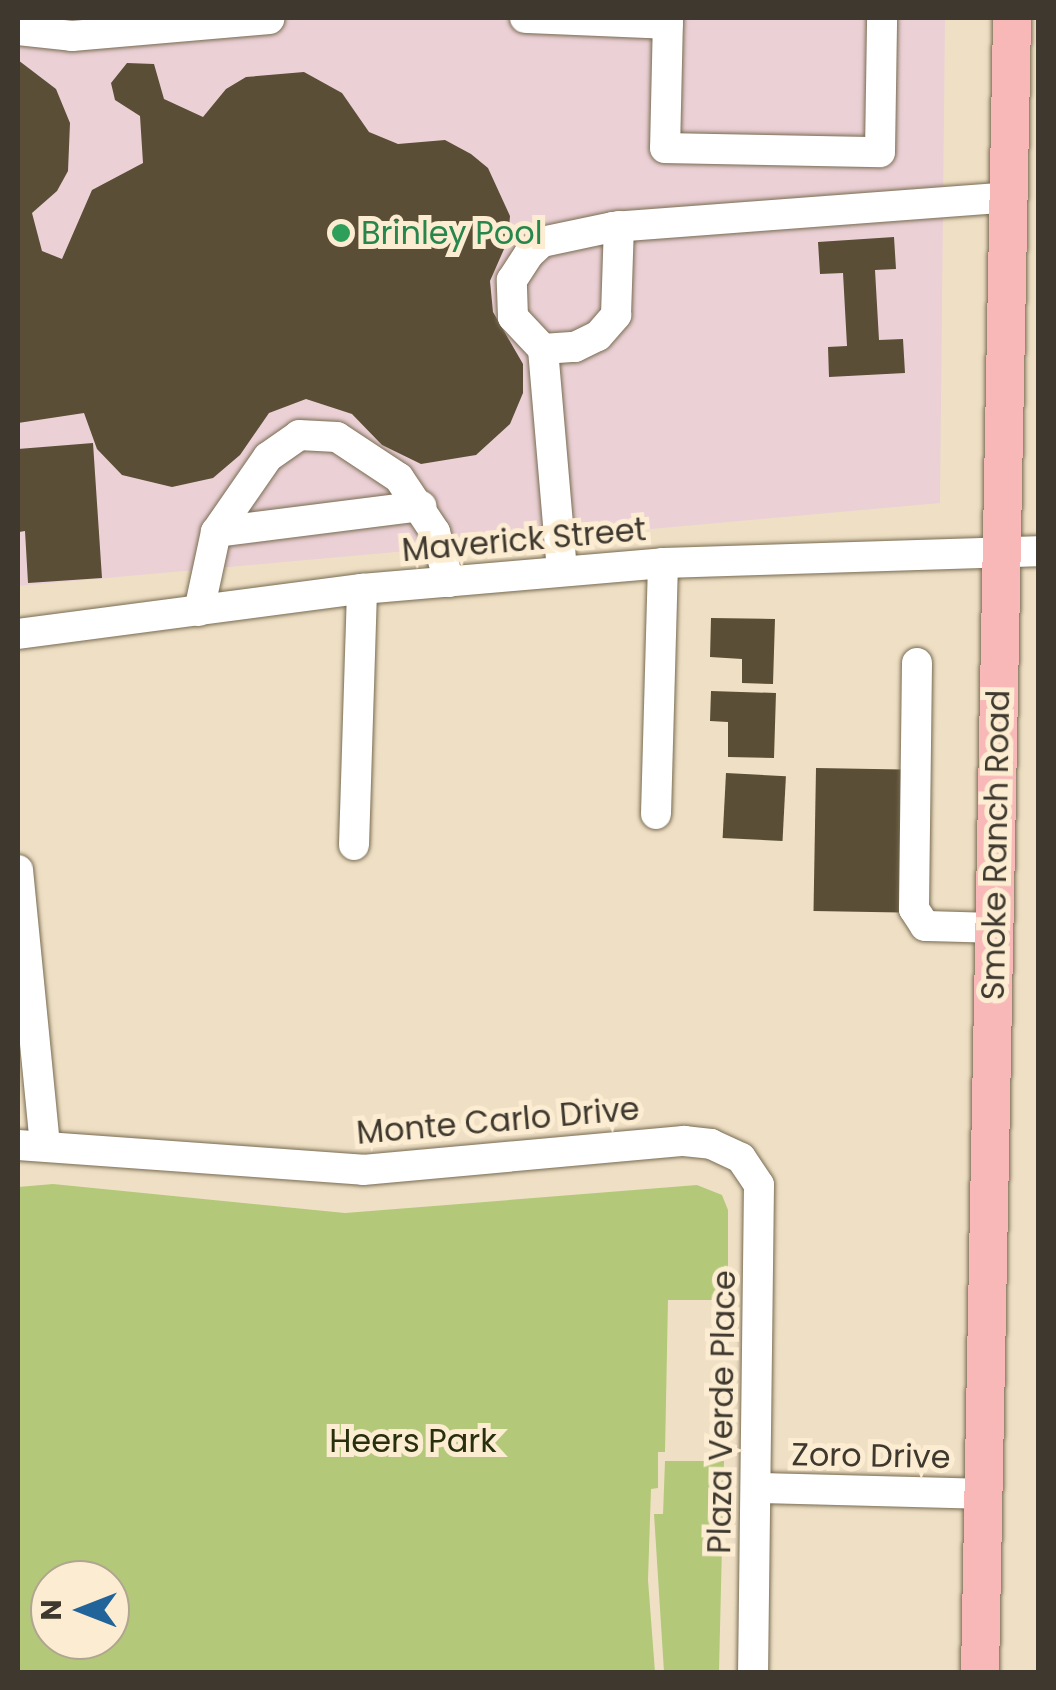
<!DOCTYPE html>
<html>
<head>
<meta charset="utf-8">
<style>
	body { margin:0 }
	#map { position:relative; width:1056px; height:1690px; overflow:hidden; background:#efe0c5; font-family:Poppins,sans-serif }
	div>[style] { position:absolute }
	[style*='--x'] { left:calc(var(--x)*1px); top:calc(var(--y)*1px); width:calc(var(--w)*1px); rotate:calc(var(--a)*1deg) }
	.education>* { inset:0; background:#ebd0d5 }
	.green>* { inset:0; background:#b3c979 }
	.building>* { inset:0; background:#5a4e36; transform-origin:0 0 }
	.roads { filter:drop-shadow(0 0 2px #786b52) drop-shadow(0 0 2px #786b52) }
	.minor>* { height:30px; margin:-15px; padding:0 15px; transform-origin:15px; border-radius:15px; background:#fff }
	.major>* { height:38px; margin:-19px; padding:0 19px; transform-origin:19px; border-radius:19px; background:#f8b8b8 }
	.dots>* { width:28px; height:28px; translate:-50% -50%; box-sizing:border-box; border:5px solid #fcedd2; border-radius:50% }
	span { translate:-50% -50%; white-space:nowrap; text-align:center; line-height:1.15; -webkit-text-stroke:10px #fcedd2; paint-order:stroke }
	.leisure-label { font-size:32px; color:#27864d }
	.left { translate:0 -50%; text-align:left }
	.street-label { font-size:32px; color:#3e382e }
	.park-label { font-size:32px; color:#272f0c }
	.frame { position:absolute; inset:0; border:20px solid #3e382e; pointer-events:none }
	.north { position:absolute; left:30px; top:1560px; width:100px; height:100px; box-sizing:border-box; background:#fcedd2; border:2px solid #b0a590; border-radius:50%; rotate:270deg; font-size:28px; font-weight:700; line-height:40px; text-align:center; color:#3e382e }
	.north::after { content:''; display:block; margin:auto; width:35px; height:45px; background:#206499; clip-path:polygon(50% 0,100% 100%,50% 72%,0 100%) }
</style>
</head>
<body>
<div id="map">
	<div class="education">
		<div style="clip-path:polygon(18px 18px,945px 18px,940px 503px,18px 586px)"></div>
	</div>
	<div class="green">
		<div style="clip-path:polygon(evenodd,53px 1184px,345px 1213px,697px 1185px,722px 1195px,728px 1210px,728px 1300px,668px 1300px,665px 1452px,658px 1452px,658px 1488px,651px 1489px,648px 1580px,655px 1672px,18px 1672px,18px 1187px,53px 1184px,50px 1580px,110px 1580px,110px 1640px,50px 1640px,50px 1580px)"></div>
		<div style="clip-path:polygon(665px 1461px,724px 1461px,719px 1672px,664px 1672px,654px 1514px,663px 1514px)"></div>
	</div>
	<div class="building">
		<div style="clip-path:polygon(18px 60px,56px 89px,70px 123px,68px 171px,57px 191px,32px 213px,42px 251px,62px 259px,92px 190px,143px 163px,140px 116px,115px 100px,111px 83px,127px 63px,154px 64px,164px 99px,203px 117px,226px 89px,246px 77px,304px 72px,342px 93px,369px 132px,398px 144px,445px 140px,471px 154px,488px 168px,510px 216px,508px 240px,490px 281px,493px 312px,523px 364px,523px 393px,510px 424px,476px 455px,421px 464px,382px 445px,352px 414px,306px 399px,269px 413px,240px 455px,213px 478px,172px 487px,122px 475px,97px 449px,84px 413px,18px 423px)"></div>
		<div style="clip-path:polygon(894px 237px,896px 269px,875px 270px,879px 340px,903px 339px,905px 373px,829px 377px,828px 347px,847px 346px,843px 273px,820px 274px,818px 242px)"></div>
		<div style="clip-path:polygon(93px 443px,102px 578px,28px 583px,25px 531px,19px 532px,18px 449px)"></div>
		<div style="clip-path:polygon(711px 618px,775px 619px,773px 684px,742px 683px,742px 659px,710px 657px)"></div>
		<div style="clip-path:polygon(711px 691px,776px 693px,774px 758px,728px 757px,728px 722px,710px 721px)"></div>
		<div style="left:816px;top:768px;width:87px;height:143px;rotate:1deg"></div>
		<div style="left:726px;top:773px;width:60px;height:65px;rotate:3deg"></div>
	</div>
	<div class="roads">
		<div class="minor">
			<div style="--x:525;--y:18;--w:143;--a:2.4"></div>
			<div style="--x:668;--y:18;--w:130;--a:91.3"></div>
			<div style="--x:665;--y:148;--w:215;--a:1.1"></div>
			<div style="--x:880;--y:152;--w:134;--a:-89.1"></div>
			<div style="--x:18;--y:30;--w:54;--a:6.3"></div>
			<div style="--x:72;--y:36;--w:198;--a:-4.9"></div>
			<div style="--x:543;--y:349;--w:32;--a:-4"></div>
			<div style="--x:575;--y:347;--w:25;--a:-26"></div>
			<div style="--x:598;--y:336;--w:28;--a:-49"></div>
			<div style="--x:616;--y:315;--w:89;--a:-88.1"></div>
			<div style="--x:216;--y:532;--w:207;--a:-7.2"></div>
			<div style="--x:562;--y:571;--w:223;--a:-94.9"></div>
			<div style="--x:543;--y:349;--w:44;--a:-133.2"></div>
			<div style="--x:513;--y:317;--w:37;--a:-92"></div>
			<div style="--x:512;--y:280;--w:31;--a:-57"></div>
			<div style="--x:529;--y:254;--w:18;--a:-43"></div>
			<div style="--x:542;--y:242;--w:73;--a:-11.9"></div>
			<div style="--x:613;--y:227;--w:397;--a:-4.3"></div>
			<div style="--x:199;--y:611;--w:81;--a:-77.9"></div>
			<div style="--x:216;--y:532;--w:91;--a:-55.3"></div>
			<div style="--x:268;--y:457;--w:38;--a:-35"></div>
			<div style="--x:299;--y:435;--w:38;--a:3"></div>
			<div style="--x:337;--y:437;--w:74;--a:33.5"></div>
			<div style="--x:399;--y:478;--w:65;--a:56.3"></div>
			<div style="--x:435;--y:532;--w:52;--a:74.4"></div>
			<div style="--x:18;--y:634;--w:347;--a:-7.5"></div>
			<div style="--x:362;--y:589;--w:302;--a:-4.9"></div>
			<div style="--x:663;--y:563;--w:375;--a:-1.8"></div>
			<div style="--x:917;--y:663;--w:246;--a:90.7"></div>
			<div style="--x:914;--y:909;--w:20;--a:57"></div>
			<div style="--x:925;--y:926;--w:70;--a:1.6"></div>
			<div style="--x:656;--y:814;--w:251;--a:-88.4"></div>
			<div style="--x:354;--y:845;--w:256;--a:-88.2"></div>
			<div style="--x:18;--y:870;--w:274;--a:84.4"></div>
			<div style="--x:18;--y:1145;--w:346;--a:4.1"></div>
			<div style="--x:363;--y:1170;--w:322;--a:-5.2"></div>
			<div style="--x:684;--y:1141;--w:27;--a:6"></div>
			<div style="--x:711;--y:1144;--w:33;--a:25"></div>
			<div style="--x:741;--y:1158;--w:32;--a:56"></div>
			<div style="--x:759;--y:1185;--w:487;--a:90.7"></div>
			<div style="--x:757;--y:1488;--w:227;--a:1.5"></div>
		</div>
		<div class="major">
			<div style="--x:980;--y:1672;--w:1654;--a:-88.89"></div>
		</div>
	</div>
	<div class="dots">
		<div style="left:341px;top:233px;background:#2e9e5b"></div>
	</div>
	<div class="leisure-label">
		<span class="left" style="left:361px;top:233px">Brinley Pool</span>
	</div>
	<div class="street-label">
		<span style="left:524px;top:540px;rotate:-5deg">Maverick Street</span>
		<span style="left:996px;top:845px;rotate:-89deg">Smoke Ranch Road</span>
		<span style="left:498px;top:1121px;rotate:-5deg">Monte Carlo Drive</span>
		<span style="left:722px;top:1412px;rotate:-89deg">Plaza Verde Place</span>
		<span style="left:871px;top:1456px;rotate:1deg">Zoro Drive</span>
	</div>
	<div class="park-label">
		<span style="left:413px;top:1441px">Heers Park</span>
	</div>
	<div class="frame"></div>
	<div class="north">N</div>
</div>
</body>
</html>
